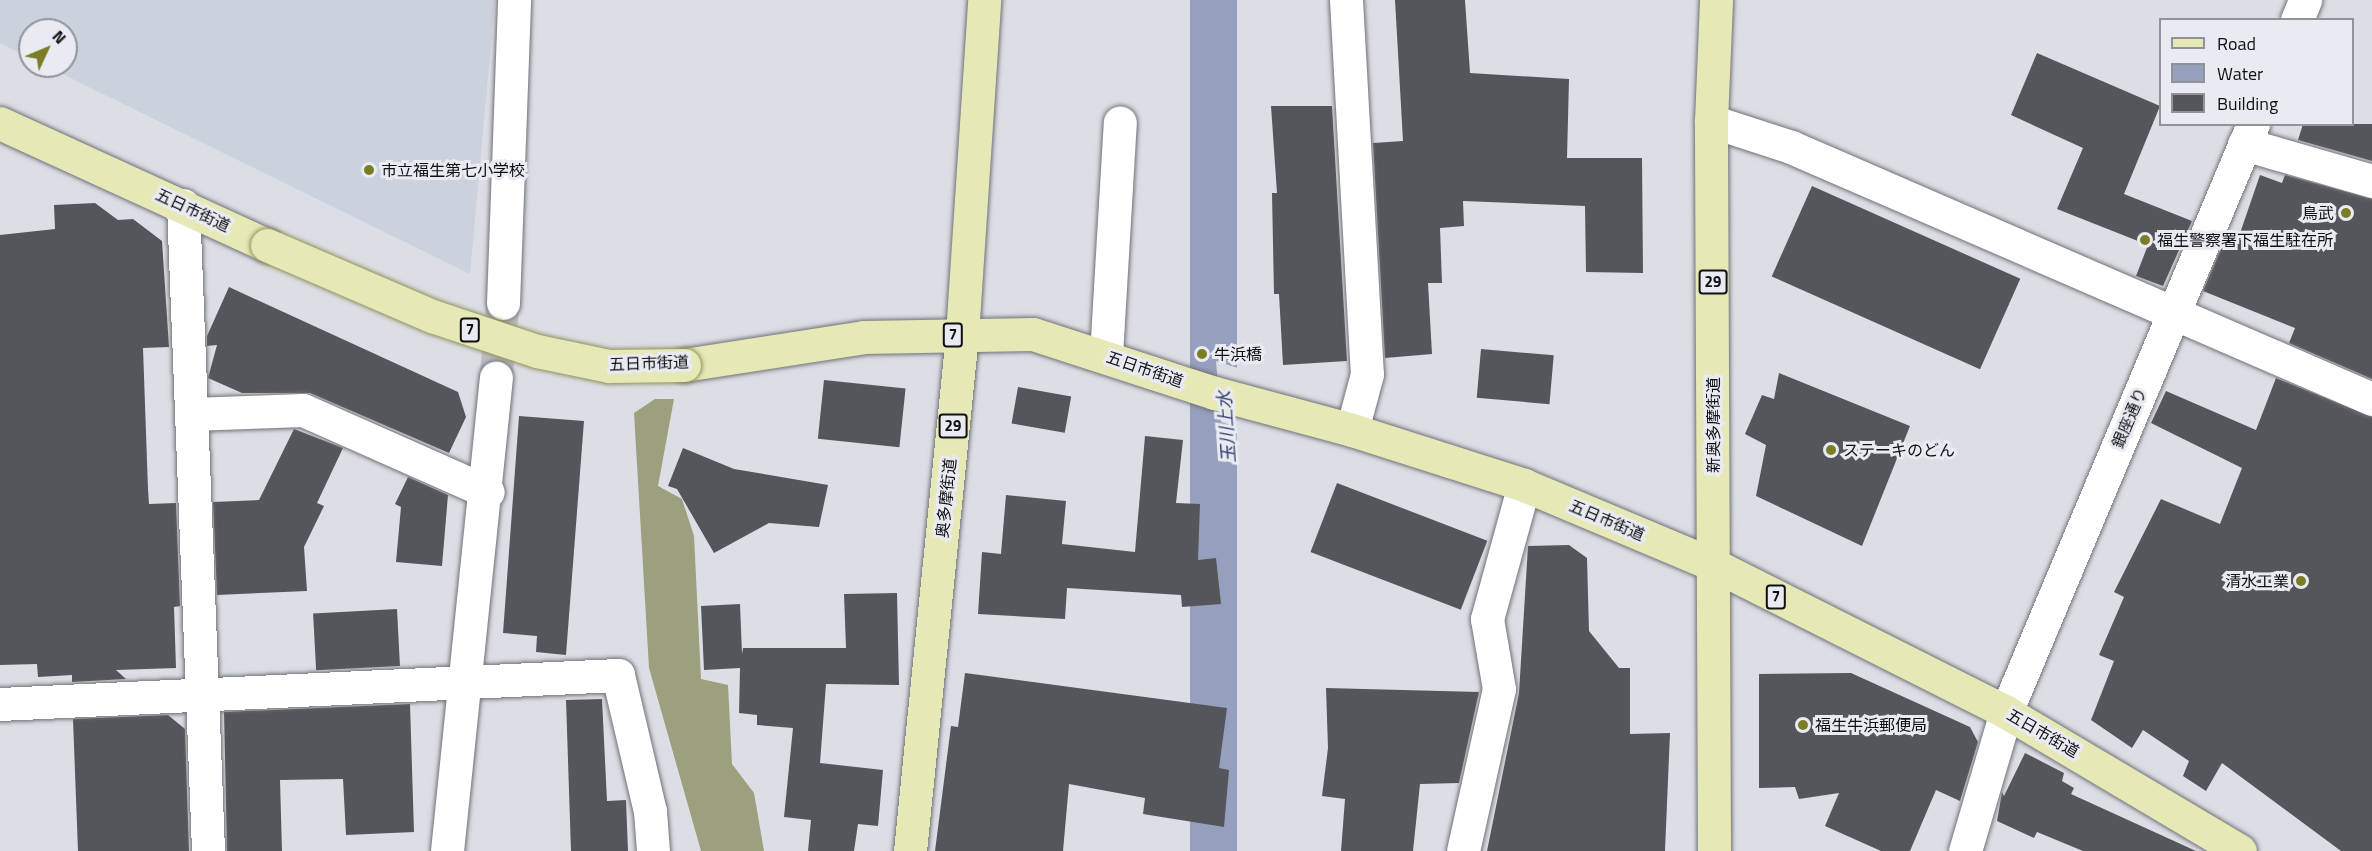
<!DOCTYPE html>
<html>
<head>
<meta charset="utf-8">
<style>
	body { margin:0 }
	#map { position:relative; width:2372px; height:851px; overflow:hidden; background:#dcdee5; font-family:"Titillium Web","Noto Sans JP",sans-serif }
	div>[style] { position:absolute }
	[style*='--x'] { left:calc(var(--x)*1px); top:calc(var(--y)*1px); width:calc(var(--w)*1px); rotate:calc(var(--a)*1deg) }
	.built>* { inset:0; background:#ccd1de }
	.forest>* { inset:0; background:#9d9f7e }
	.water>* { inset:0; background:#969fbe; transform-origin:0 0 }
	.pier>* { inset:0; background:#dcdee5 }
	.building>* { inset:0; background:#54565c; transform-origin:0 0 }
	.minor-tunnel>* { height:33px; margin-top:-16.5px; transform-origin:0; background:repeating-linear-gradient(90deg,#bdbfc6 0 33px,transparent 0 49px) }
	.roads { filter:drop-shadow(0 0 2px #707278) drop-shadow(0 0 2px #707278) }
	.minor>* { height:33px; margin:-16.5px; padding:0 16.5px; transform-origin:16.5px; border-radius:16.5px; background:#fff }
	.major>* { height:33px; margin:-16.5px; padding:0 16.5px; transform-origin:16.5px; border-radius:16.5px; background:#e6e8b6 }
	.bridges { filter:drop-shadow(0 0 2px #90925d) drop-shadow(0 0 2px #90925d) }
	.major-bridge>* { height:33px; margin:-16.5px; padding:0 16.5px; transform-origin:16.5px; border-radius:16.5px; background:#e6e8b6 }
	.dots>* { width:16px; height:16px; translate:-50% -50%; box-sizing:border-box; border:3px solid #e9ebf2; border-radius:50% }
	span { translate:-50% -50%; white-space:nowrap; text-align:center; line-height:1.15; -webkit-text-stroke:6px #e9ebf2; paint-order:stroke }
	.shield-label span { padding:2px 4px; background:#e9ebf2; border:2px solid; border-radius:4px; -webkit-text-stroke-width:0 }
	.shield-label { font-size:15px; color:#101013; font-weight:700 }
	.poi-label { font-size:16px; color:#101013 }
	.left { translate:0 -50%; text-align:left }
	.right { translate:-100% -50%; text-align:right }
	.street-label { font-size:16px; color:#101013 }
	.water-label { font-size:18px; color:#333e6a; font-style:italic }
	.legend { position:absolute; left:2159px; top:18px; width:195px; height:108px; box-sizing:border-box; background:#e9ebf2; border:2px solid #929399; margin:0; padding:8px 10px; list-style:none; font-size:18px; color:#101013 }
	.legend li { display:flex; align-items:center; gap:12px; height:30px }
	.legend b { width:30px; border:2px solid #929399 }
	.north { position:absolute; left:18px; top:18px; width:60px; height:60px; box-sizing:border-box; background:#e9ebf2; border:2px solid #929399; border-radius:50%; rotate:46deg; font-size:16px; font-weight:700; line-height:24px; text-align:center; color:#101013 }
	.north::after { content:''; display:block; margin:auto; width:21px; height:27px; background:#7b7d25; clip-path:polygon(50% 0,100% 100%,50% 72%,0 100%) }
</style>
</head>
<body>
<div id="map">
	<div class="built">
		<div style="clip-path:polygon(0 0,495px 0,470px 274px,46px 66px,66px 66px,66px 30px,30px 30px,30px 58px,0 43px)"></div>
	</div>
	<div class="forest">
		<div style="clip-path:polygon(655px 399px,674px 399px,658px 486px,682px 499px,694px 536px,701px 679px,728px 685px,732px 764px,754px 793px,764px 851px,701px 851px,649px 668px,634px 413px)"></div>
	</div>
	<div class="water">
		<div style="left:1190px;top:0;width:47px;height:854px"></div>
	</div>
	<div class="pier">
		<div style="clip-path:polygon(1216px 361px,1272px 379px,1277px 440px,1221px 422px)"></div>
	</div>
	<div class="building">
		<div style="clip-path:polygon(1395px 0,1465px 0,1470px 73px,1569px 79px,1567px 158px,1642px 158px,1643px 273px,1586px 272px,1585px 206px,1463px 201px,1464px 226px,1440px 228px,1442px 283px,1428px 283px,1432px 354px,1385px 358px,1373px 143px,1403px 141px)"></div>
		<div style="clip-path:polygon(2037px 53px,2160px 106px,2124px 194px,2192px 221px,2163px 286px,2136px 276px,2148px 245px,2057px 209px,2083px 148px,2011px 115px)"></div>
		<div style="clip-path:polygon(1271px 106px,1332px 106px,1347px 361px,1283px 365px,1279px 294px,1274px 294px,1272px 193px,1277px 193px)"></div>
		<div style="clip-path:polygon(2303px 124px,2372px 124px,2372px 161px,2298px 140px)"></div>
		<div style="clip-path:polygon(2260px 175px,2282px 183px,2285px 175px,2372px 199px,2372px 379px,2289px 343px,2295px 328px,2203px 291px,2227px 235px,2238px 239px)"></div>
		<div style="left:1812px;top:186px;width:228px;height:99px;rotate:24deg"></div>
		<div style="clip-path:polygon(95px 203px,118px 220px,133px 219px,162px 241px,169px 347px,143px 348px,148px 489px,149px 504px,176px 503px,180px 606px,174px 607px,176px 668px,116px 670px,126px 679px,72px 682px,72px 675px,38px 677px,37px 664px,0 665px,0 235px,55px 229px,54px 205px)"></div>
		<div style="clip-path:polygon(229px 287px,458px 392px,466px 417px,449px 453px,310px 393px,242px 393px,208px 378px,217px 345px,207px 346px,207px 336px)"></div>
		<div style="left:1481px;top:349px;width:73px;height:49px;rotate:5deg"></div>
		<div style="clip-path:polygon(1779px 373px,1910px 426px,1862px 546px,1756px 496px,1766px 445px,1745px 434px,1762px 395px,1774px 399px)"></div>
		<div style="clip-path:polygon(2276px 378px,2372px 417px,2372px 851px,2341px 851px,2222px 763px,2206px 791px,2183px 776px,2189px 761px,2143px 730px,2132px 748px,2091px 720px,2114px 661px,2099px 655px,2124px 597px,2114px 592px,2161px 499px,2220px 524px,2242px 468px,2151px 423px,2166px 391px,2256px 430px)"></div>
		<div style="left:824px;top:380px;width:82px;height:59px;rotate:6deg"></div>
		<div style="left:1018px;top:387px;width:54px;height:37px;rotate:10deg"></div>
		<div style="clip-path:polygon(519px 416px,584px 421px,566px 655px,536px 652px,537px 636px,503px 633px)"></div>
		<div style="clip-path:polygon(294px 429px,343px 448px,317px 503px,324px 506px,304px 547px,307px 591px,217px 595px,213px 502px,259px 500px)"></div>
		<div style="clip-path:polygon(1145px 436px,1183px 440px,1176px 503px,1200px 504px,1198px 560px,1216px 558px,1221px 604px,1182px 607px,1181px 595px,1067px 588px,1065px 619px,978px 614px,982px 552px,1001px 554px,1006px 495px,1066px 501px,1062px 544px,1135px 552px)"></div>
		<div style="clip-path:polygon(683px 448px,734px 469px,828px 485px,819px 527px,769px 523px,714px 553px,677px 489px,668px 486px)"></div>
		<div style="clip-path:polygon(408px 477px,448px 495px,442px 566px,396px 562px,401px 507px,395px 504px)"></div>
		<div style="left:1337px;top:483px;width:161px;height:74px;rotate:21deg"></div>
		<div style="clip-path:polygon(1569px 545px,1587px 558px,1589px 631px,1619px 668px,1630px 668px,1630px 734px,1670px 733px,1665px 851px,1487px 851px,1519px 693px,1528px 546px)"></div>
		<div style="clip-path:polygon(897px 593px,899px 685px,826px 684px,820px 763px,883px 770px,878px 826px,858px 824px,854px 851px,808px 851px,811px 820px,784px 817px,793px 728px,757px 725px,757px 715px,739px 713px,740px 668px,704px 670px,701px 606px,740px 604px,742px 654px,743px 648px,846px 648px,844px 594px)"></div>
		<div style="left:397px;top:609px;width:57px;height:84px;rotate:87deg"></div>
		<div style="clip-path:polygon(965px 673px,1227px 708px,1219px 768px,1229px 770px,1224px 827px,1143px 814px,1145px 798px,1069px 784px,1063px 851px,935px 851px,951px 726px,958px 727px)"></div>
		<div style="clip-path:polygon(1851px 673px,1970px 727px,1978px 742px,1960px 801px,1936px 790px,1910px 851px,1881px 851px,1825px 826px,1839px 793px,1799px 799px,1795px 787px,1759px 788px,1759px 674px)"></div>
		<div style="clip-path:polygon(1326px 688px,1479px 692px,1459px 783px,1420px 784px,1413px 851px,1341px 851px,1345px 799px,1322px 796px,1328px 748px)"></div>
		<div style="clip-path:polygon(602px 699px,607px 801px,626px 800px,628px 851px,571px 851px,566px 700px)"></div>
		<div style="clip-path:polygon(410px 704px,414px 832px,346px 835px,343px 779px,280px 780px,282px 851px,227px 851px,224px 712px)"></div>
		<div style="clip-path:polygon(168px 715px,185px 729px,189px 851px,78px 851px,73px 719px)"></div>
		<div style="clip-path:polygon(2025px 753px,2064px 773px,2062px 781px,2074px 788px,2071px 794px,2196px 851px,2083px 851px,2037px 832px,2034px 838px,1997px 821px,2002px 792px,2004px 796px)"></div>
	</div>
	<div class="minor-tunnel">
		<div style="--x:496;--y:378;--w:75;--a:-84.7"></div>
	</div>
	<div class="roads">
		<div class="minor">
			<div style="--x:1346;--y:0;--w:375;--a:86.8"></div>
			<div style="--x:1367;--y:374;--w:58;--a:105"></div>
			<div style="--x:2297;--y:20;--w:22;--a:-68"></div>
			<div style="--x:1711;--y:121;--w:84;--a:18"></div>
			<div style="--x:1791;--y:147;--w:633;--a:23.45"></div>
			<div style="--x:2244;--y:144;--w:133;--a:16.1"></div>
			<div style="--x:183;--y:205;--w:646;--a:87.78"></div>
			<div style="--x:503;--y:303;--w:303;--a:-87.9"></div>
			<div style="--x:1106;--y:355;--w:233;--a:-86.6"></div>
			<div style="--x:191;--y:414;--w:112;--a:-2"></div>
			<div style="--x:303;--y:410;--w:202;--a:23.9"></div>
			<div style="--x:0;--y:704;--w:619;--a:-2.69"></div>
			<div style="--x:618;--y:675;--w:140;--a:76.8"></div>
			<div style="--x:650;--y:811;--w:40;--a:85.7"></div>
			<div style="--x:447;--y:851;--w:476;--a:-84.1"></div>
			<div style="--x:1463;--y:851;--w:166;--a:-77.5"></div>
			<div style="--x:1499;--y:689;--w:71;--a:-99.7"></div>
			<div style="--x:1487;--y:619;--w:139;--a:-74.6"></div>
			<div style="--x:1965;--y:851;--w:145;--a:-73.6"></div>
			<div style="--x:2006;--y:712;--w:638;--a:-67.21"></div>
		</div>
		<div class="major">
			<div style="--x:0;--y:123;--w:294;--a:24.6"></div>
			<div style="--x:684;--y:365;--w:182;--a:-8.8"></div>
			<div style="--x:864;--y:337;--w:169;--a:-1"></div>
			<div style="--x:1033;--y:334;--w:191;--a:18"></div>
			<div style="--x:1215;--y:393;--w:142;--a:15.1"></div>
			<div style="--x:1352;--y:430;--w:181;--a:17.7"></div>
			<div style="--x:1524;--y:485;--w:204;--a:22.8"></div>
			<div style="--x:1712;--y:564;--w:329;--a:26.7"></div>
			<div style="--x:2006;--y:712;--w:272;--a:30.7"></div>
			<div style="--x:910;--y:851;--w:519;--a:-84.25"></div>
			<div style="--x:962;--y:335;--w:336;--a:-86.2"></div>
			<div style="--x:1714;--y:851;--w:730;--a:-90.24"></div>
			<div style="--x:1711;--y:121;--w:121;--a:-87.6"></div>
		</div>
	</div>
	<div class="bridges">
		<div class="major-bridge">
			<div style="--x:267;--y:245;--w:180;--a:23.3"></div>
			<div style="--x:432;--y:316;--w:111;--a:18.4"></div>
			<div style="--x:537;--y:351;--w:74;--a:11.8"></div>
			<div style="--x:609;--y:366;--w:75;--a:-0.8"></div>
		</div>
	</div>
	<div class="dots">
		<div style="left:369px;top:170px;background:#7b7d25"></div>
		<div style="left:2346px;top:213px;background:#7b7d25"></div>
		<div style="left:2145px;top:240px;background:#7b7d25"></div>
		<div style="left:1202px;top:354px;background:#7b7d25"></div>
		<div style="left:1831px;top:450px;background:#7b7d25"></div>
		<div style="left:2301px;top:581px;background:#7b7d25"></div>
		<div style="left:1803px;top:725px;background:#7b7d25"></div>
	</div>
	<div class="shield-label">
		<span style="left:1713px;top:282px">29</span>
		<span style="left:470px;top:330px">7</span>
		<span style="left:953px;top:335px">7</span>
		<span style="left:953px;top:426px">29</span>
		<span style="left:1776px;top:597px">7</span>
	</div>
	<div class="poi-label">
		<span class="left" style="left:381px;top:170px">市立福生第七小学校</span>
		<span class="right" style="left:2334px;top:213px">鳥武</span>
		<span class="left" style="left:2157px;top:240px">福生警察署下福生駐在所</span>
		<span class="left" style="left:1214px;top:354px">牛浜橋</span>
		<span class="left" style="left:1843px;top:450px">ステーキのどん</span>
		<span class="right" style="left:2289px;top:581px">清水工業</span>
		<span class="left" style="left:1815px;top:725px">福生牛浜郵便局</span>
	</div>
	<div class="street-label">
		<span style="left:193px;top:210px;rotate:25deg">五日市街道</span>
		<span style="left:649px;top:363px;rotate:-2deg">五日市街道</span>
		<span style="left:1145px;top:369px;rotate:19deg">五日市街道</span>
		<span style="left:2129px;top:418px;rotate:-67deg">銀座通り</span>
		<span style="left:1713px;top:425px;rotate:-90deg">新奥多摩街道</span>
		<span style="left:946px;top:498px;rotate:-84deg">奥多摩街道</span>
		<span style="left:1607px;top:520px;rotate:23deg">五日市街道</span>
		<span style="left:2043px;top:733px;rotate:30deg">五日市街道</span>
	</div>
	<div class="water-label">
		<span style="left:1227px;top:427px;rotate:-94deg">玉川上水</span>
	</div>
	<ul class="legend">
	<li><b style="height:8px;background:#e6e8b6"></b>Road</li>
	<li><b style="height:16px;background:#969fbe"></b>Water</li>
	<li><b style="height:16px;background:#54565c"></b>Building</li>
	</ul>
	<div class="north">N</div>
</div>
</body>
</html>
